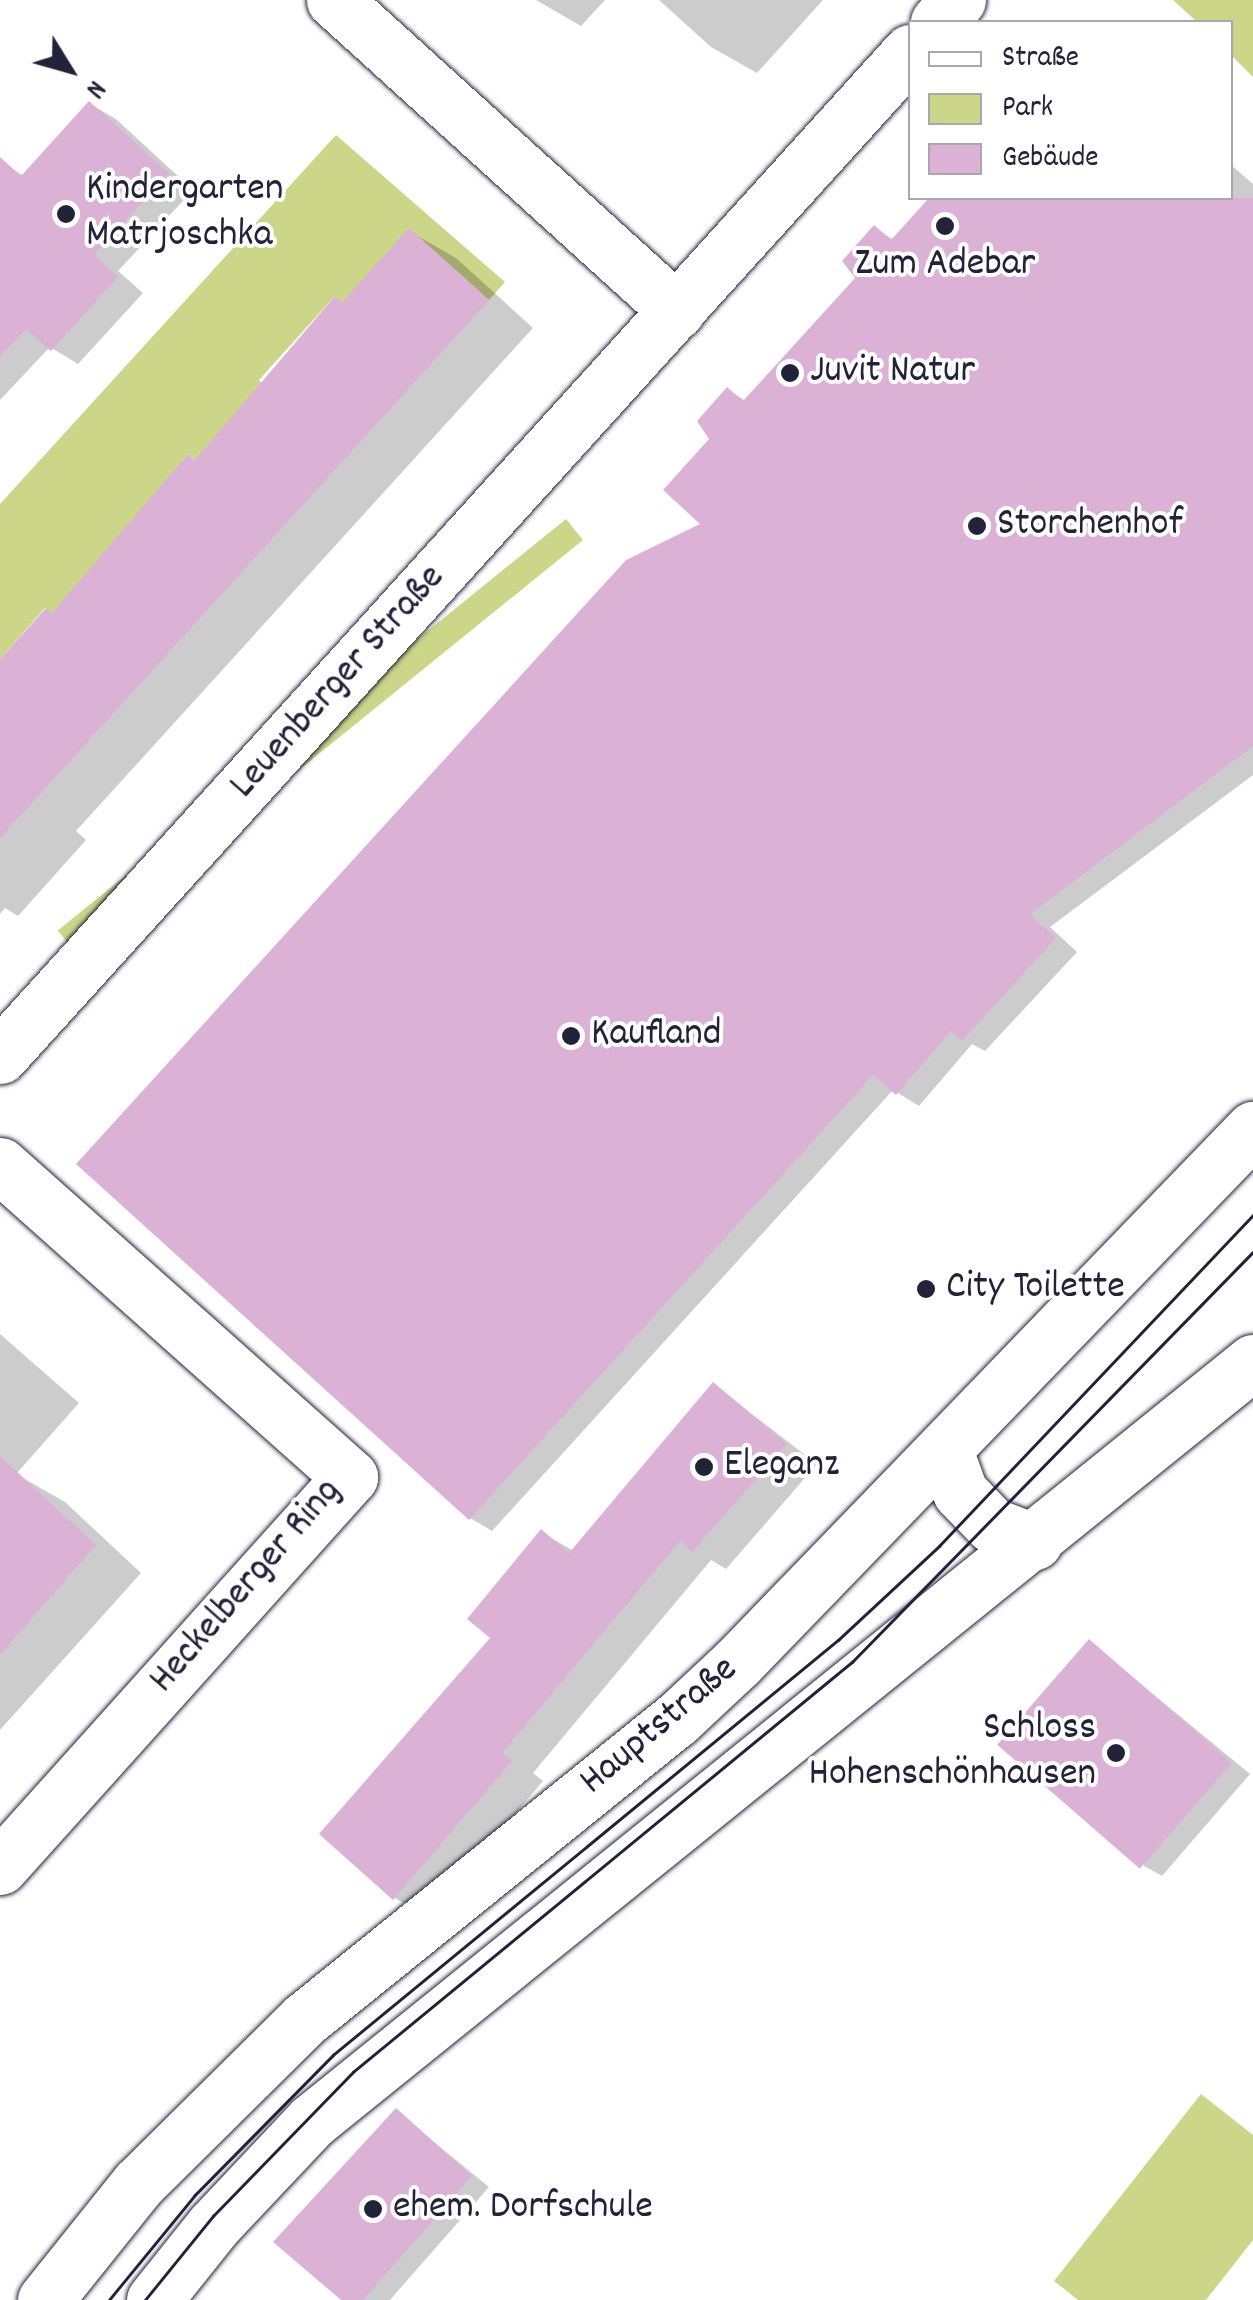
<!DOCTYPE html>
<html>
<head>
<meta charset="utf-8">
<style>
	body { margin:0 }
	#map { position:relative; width:1253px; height:2300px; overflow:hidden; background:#fff; font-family:Dekko,sans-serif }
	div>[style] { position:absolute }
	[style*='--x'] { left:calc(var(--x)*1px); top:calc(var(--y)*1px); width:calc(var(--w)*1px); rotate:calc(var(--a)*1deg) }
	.green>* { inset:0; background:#cbd689; transform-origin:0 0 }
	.shadow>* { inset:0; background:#0003 }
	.building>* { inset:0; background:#dcb1d6; transform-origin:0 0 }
	.roads { filter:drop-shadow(0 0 2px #22223b) drop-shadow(0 0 2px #22223b) }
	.minor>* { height:55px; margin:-27.5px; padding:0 27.5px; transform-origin:27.5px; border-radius:27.5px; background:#fff }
	.major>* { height:55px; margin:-27.5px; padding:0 27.5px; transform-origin:27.5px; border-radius:27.5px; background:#fff }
	.tram>* { height:2.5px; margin:-1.25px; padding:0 1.25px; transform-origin:1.25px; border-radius:1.25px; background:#22223b }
	.dots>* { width:28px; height:28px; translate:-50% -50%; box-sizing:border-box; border:5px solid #fff; border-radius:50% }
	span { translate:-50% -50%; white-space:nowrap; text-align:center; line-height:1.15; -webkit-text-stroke:8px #fff; paint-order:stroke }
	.poi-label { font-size:40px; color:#22223b }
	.left { translate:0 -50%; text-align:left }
	.right { translate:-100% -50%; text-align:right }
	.street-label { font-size:40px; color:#22223b }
	.legend { position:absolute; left:908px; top:20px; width:325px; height:180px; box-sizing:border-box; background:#fff; border:2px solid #a7a7b1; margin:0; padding:12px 18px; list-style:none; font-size:30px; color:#22223b }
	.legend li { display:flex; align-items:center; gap:20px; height:50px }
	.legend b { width:50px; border:2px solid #a7a7b1 }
	.north { position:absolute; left:20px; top:20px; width:100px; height:100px; -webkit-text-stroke:8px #fff; paint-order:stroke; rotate:127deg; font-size:28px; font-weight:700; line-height:40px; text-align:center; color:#22223b }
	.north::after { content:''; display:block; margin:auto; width:35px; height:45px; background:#22223b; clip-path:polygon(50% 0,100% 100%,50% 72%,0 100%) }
</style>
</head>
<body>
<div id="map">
	<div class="green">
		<div style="clip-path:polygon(1173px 0,1253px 0,1253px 77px,1231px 55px,1230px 22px,1197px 22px)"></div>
		<div style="clip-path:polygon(336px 135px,505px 282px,489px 300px,409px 229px,345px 305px,335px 296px,259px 380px,263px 385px,198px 462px,188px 454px,55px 616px,45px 608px,0 659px,0 504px)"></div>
		<div style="left:566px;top:519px;width:27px;height:654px;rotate:51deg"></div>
		<div style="clip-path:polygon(1201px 2094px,1253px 2135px,1253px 2240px,1206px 2300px,1078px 2300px,1054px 2281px)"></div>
	</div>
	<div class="shadow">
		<div style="clip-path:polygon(536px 0,605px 0,581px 26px)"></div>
		<div style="clip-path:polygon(659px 0,823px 0,757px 73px,711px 47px)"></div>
		<div style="clip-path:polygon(90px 104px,116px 119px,193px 190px,118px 271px,143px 293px,78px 364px,50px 347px,0 400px,0 173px,7px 166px,24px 176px)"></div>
		<div style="clip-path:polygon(1230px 164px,1253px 184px,1253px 775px,1050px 927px,1077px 952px,985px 1051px,972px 1044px,919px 1106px,893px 1090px,492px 1531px,470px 1518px,704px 525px,712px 439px,728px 390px,746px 401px,858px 278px,875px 228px,894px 240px,933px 198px,1230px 198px)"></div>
		<div style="clip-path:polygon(409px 231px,456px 258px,533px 328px,76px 831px,86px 840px,18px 916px,5px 908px,0 914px,0 663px,54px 615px)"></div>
		<div style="clip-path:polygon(0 1334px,79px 1403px,16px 1474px,65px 1502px,141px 1573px,0 1730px)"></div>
		<div style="clip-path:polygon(714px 1385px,817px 1464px,726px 1569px,711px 1560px,533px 1773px,543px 1781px,427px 1917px,395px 1898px,494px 1637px,542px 1533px,574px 1551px)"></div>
		<div style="clip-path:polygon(1090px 1642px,1250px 1774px,1162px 1876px,1144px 1866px)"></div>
		<div style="clip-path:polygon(396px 2111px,489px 2187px,390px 2300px,345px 2300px)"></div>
	</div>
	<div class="building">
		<div style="clip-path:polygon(89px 101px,169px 173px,94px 255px,118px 277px,51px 351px,26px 329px,0 357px,0 157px,21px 176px)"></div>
		<div style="clip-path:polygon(929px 198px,1253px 198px,1253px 746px,1030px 914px,1056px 938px,962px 1041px,951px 1031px,896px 1095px,873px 1075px,469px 1520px,76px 1164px,626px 560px,700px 524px,663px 490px,709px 439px,697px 421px,727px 387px,743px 401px,855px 278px,842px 261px,874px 225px,891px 240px)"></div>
		<div style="clip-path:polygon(409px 228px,489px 300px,0 838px,0 659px,46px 608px,52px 613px,188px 454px,195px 460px,335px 296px,342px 302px)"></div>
		<div style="clip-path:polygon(713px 1382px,787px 1444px,692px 1552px,680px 1541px,502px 1753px,512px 1761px,393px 1900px,319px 1834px,490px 1638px,467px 1619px,541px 1529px,569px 1553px)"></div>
		<div style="clip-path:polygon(0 1456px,96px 1545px,0 1655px)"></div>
		<div style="left:1089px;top:1639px;width:189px;height:140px;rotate:41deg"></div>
		<div style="clip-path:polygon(396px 2108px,472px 2176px,363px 2300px,341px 2300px,273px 2242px)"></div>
	</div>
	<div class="roads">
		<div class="minor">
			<div style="--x:334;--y:0;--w:463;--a:42.2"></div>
			<div style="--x:938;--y:22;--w:30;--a:-48"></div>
			<div style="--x:0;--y:1056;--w:1355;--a:-47.81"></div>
			<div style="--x:0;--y:1165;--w:469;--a:41.7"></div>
			<div style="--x:350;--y:1477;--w:524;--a:131.91"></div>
		</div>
		<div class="major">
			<div style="--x:945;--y:1450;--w:45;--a:70.3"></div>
			<div style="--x:960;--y:1492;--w:46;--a:45.9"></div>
			<div style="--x:992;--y:1525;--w:46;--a:21.6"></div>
			<div style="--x:45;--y:2300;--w:149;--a:-51.3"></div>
			<div style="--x:138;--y:2184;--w:235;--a:-44.7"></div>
			<div style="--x:305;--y:2019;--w:476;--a:-38.9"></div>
			<div style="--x:676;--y:1720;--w:83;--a:-43.1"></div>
			<div style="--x:737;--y:1663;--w:743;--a:-45.98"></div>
			<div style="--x:154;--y:2300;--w:95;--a:-51.4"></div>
			<div style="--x:213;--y:2226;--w:144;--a:-46.7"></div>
			<div style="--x:312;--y:2121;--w:1209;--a:-38.89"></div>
		</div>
	</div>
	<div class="tram">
		<div style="--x:109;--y:2300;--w:134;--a:-50.7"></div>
		<div style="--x:194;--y:2196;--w:198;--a:-45.4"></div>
		<div style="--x:333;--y:2055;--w:654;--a:-39.41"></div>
		<div style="--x:838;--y:1640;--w:138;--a:-42.9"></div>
		<div style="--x:939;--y:1546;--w:456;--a:-46.5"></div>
		<div style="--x:145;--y:2300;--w:108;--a:-51"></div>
		<div style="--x:213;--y:2216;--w:201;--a:-45.8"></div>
		<div style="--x:353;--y:2072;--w:646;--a:-39.41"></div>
		<div style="--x:852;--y:1662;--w:573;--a:-45.64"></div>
	</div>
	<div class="dots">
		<div style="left:66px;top:214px;background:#22223b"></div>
		<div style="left:945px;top:226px;background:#22223b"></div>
		<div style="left:790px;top:373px;background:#22223b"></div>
		<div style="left:977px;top:526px;background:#22223b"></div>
		<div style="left:571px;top:1036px;background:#22223b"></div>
		<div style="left:926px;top:1289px;background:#22223b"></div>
		<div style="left:704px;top:1467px;background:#22223b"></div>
		<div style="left:1116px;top:1753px;background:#22223b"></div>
		<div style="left:373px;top:2209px;background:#22223b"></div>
	</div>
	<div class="poi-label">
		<span class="left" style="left:86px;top:214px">Kindergarten<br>Matrjoschka</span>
		<span style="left:945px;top:266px">Zum Adebar</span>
		<span class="left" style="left:810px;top:373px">Juvit Natur</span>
		<span class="left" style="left:997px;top:526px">Storchenhof</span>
		<span class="left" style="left:591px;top:1036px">Kaufland</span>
		<span class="left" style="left:946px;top:1289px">City Toilette</span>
		<span class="left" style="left:724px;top:1467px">Eleganz</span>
		<span class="right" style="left:1096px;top:1753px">Schloss<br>Hohenschönhausen</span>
		<span class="left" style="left:393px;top:2209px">ehem. Dorfschule</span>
	</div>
	<div class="street-label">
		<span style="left:339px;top:683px;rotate:-48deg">Leuenberger Straße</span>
		<span style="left:247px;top:1587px;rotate:-49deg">Heckelberger Ring</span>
		<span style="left:660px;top:1727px;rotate:-40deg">Hauptstraße</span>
	</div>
	<ul class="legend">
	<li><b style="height:12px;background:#fff"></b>Straße</li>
	<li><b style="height:28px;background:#cbd689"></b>Park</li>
	<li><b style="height:28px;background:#dcb1d6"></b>Gebäude</li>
	</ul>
	<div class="north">N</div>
</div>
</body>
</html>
